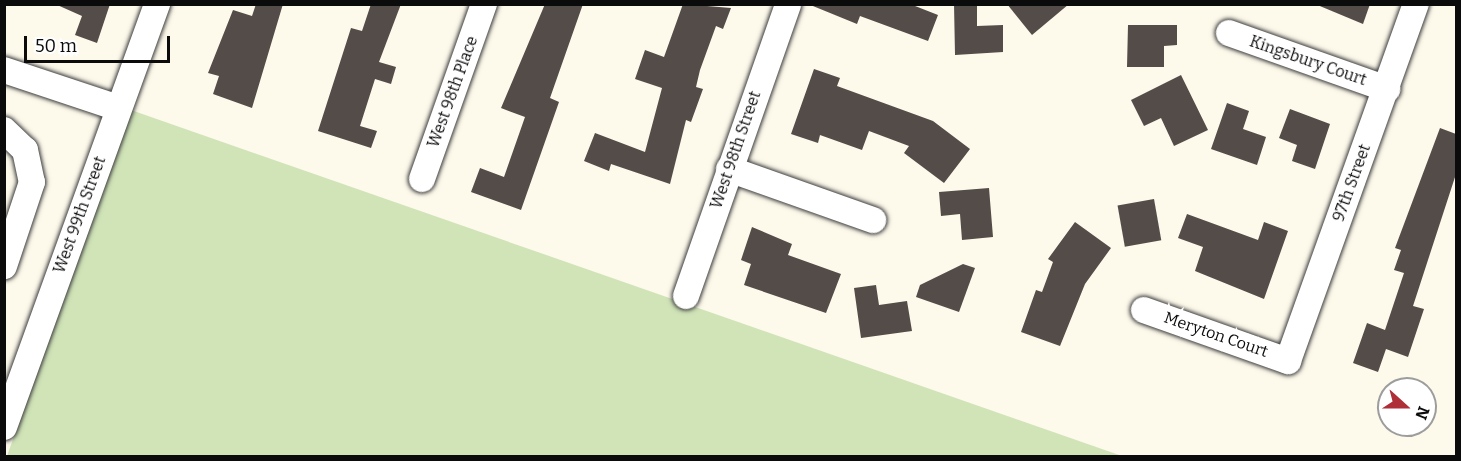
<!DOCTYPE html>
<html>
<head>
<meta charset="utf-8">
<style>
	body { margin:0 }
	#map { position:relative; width:1461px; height:461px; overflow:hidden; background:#fdf9eb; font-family:Bitter,serif }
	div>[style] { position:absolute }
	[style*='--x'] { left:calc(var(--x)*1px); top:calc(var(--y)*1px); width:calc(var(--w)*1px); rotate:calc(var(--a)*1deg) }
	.green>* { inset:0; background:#d0e4b8 }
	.building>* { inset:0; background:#534c48; transform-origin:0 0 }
	.roads { filter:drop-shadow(0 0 2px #3e3e3e) drop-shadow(0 0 2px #3e3e3e) }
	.minor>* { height:26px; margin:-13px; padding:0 13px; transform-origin:13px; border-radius:13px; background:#fff }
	span { translate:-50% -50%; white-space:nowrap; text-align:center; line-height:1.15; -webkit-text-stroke:6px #fff; paint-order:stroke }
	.street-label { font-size:16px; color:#0b0b0b }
	.frame { position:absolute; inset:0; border:6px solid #0b0b0b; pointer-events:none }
	.north { position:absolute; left:1377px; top:377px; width:60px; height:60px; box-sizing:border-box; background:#fff; border:2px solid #9d9d9d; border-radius:50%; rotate:111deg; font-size:16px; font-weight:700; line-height:24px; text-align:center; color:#0b0b0b }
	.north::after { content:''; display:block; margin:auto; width:21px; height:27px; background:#af2f39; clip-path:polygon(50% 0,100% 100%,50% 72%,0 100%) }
	.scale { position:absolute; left:24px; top:36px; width:146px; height:27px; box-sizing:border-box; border:3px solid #0b0b0b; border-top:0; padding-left:8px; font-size:18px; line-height:21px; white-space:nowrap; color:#0b0b0b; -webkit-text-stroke:4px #fff; paint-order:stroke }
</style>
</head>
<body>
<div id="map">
	<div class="green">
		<div style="clip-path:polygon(131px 110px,1122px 456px,7px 456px)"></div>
	</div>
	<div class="building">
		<div style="clip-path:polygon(55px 4px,110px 4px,97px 43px,75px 35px,82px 16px)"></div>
		<div style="clip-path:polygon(256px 4px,283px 4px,252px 108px,213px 94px,219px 76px,208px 73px,233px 10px,252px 16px)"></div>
		<div style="clip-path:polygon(371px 4px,401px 4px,379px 62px,396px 67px,391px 84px,375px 79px,360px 126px,377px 131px,371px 148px,318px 131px,351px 28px,362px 31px)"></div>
		<div style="clip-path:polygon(545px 4px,583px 4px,550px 98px,559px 102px,521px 210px,471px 192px,480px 168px,504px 177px,525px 117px,501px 108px)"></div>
		<div style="clip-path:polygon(683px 4px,731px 8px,723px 29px,716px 26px,700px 70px,696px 87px,703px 89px,691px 122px,686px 120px,670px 184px,611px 164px,609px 171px,584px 161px,595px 133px,645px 152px,662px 88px,635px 79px,645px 50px,664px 57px)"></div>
		<div style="clip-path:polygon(808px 4px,910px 4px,938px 15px,928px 41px,860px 16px,857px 24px)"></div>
		<div style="clip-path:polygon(954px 4px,977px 4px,977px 26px,1003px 25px,1003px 52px,955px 55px)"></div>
		<div style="clip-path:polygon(1007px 4px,1069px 4px,1032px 35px)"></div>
		<div style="clip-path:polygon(1315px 4px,1370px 4px,1363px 24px)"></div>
		<div style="clip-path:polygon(1128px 25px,1177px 25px,1177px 45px,1164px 46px,1164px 67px,1127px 67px)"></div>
		<div style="clip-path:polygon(814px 69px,840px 78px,837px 86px,933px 121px,970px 149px,944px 183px,904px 153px,909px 146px,869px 131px,862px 150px,820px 135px,818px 143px,791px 134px)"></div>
		<div style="clip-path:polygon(1181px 75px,1208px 130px,1174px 146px,1161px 118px,1144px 126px,1131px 100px)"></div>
		<div style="clip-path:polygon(1227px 103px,1249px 111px,1243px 129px,1266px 137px,1257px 165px,1211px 149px)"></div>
		<div style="clip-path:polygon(1290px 109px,1330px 124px,1315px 169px,1292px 161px,1297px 145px,1279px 138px)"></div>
		<div style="clip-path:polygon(1440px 128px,1456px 134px,1456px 174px,1413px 306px,1424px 309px,1408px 357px,1386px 349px,1378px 372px,1353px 363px,1367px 323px,1385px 330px,1404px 273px,1394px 270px,1401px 250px,1395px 248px)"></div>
		<div style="clip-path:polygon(989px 188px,993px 237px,962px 240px,960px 214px,941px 216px,939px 192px)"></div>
		<div style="left:1154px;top:199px;width:42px;height:37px;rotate:80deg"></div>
		<div style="clip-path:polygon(1187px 214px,1258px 240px,1264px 222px,1288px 231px,1264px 299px,1195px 271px,1203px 247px,1178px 238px)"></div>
		<div style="clip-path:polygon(1075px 222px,1111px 248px,1085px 284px,1060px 346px,1021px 332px,1036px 290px,1042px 292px,1053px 262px,1048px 259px)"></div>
		<div style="clip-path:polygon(752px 227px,792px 244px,788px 255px,841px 274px,826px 313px,744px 285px,751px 264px,741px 260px)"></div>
		<div style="clip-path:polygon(963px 264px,975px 268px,959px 312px,916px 297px,920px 285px)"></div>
		<div style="clip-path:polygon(876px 285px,879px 305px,907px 301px,912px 331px,861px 338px,854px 288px)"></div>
	</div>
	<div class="roads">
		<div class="minor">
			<div style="--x:1229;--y:33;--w:168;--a:19.5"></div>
			<div style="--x:4;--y:70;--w:120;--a:18.4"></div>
			<div style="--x:4;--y:130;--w:29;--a:44"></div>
			<div style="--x:25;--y:150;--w:33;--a:78"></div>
			<div style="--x:32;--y:182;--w:89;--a:108.4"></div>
			<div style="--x:729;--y:169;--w:153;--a:19.5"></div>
			<div style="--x:422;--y:179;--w:186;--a:-70.5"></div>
			<div style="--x:686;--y:296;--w:309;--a:-70.7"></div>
			<div style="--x:1144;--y:310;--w:153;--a:19.5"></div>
			<div style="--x:1288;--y:361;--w:379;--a:-70.3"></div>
			<div style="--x:4;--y:427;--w:450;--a:-70.1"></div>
		</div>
	</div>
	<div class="street-label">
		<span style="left:1308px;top:61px;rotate:19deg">Kingsbury Court</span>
		<span style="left:453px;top:92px;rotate:-70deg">West 98th Place</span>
		<span style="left:736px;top:150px;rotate:-71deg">West 98th Street</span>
		<span style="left:1352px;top:183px;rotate:-70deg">97th Street</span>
		<span style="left:80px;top:215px;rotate:-70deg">West 99th Street</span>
		<span style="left:1216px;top:335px;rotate:19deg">Meryton Court</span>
	</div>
	<div class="frame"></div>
	<div class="north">N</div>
	<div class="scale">50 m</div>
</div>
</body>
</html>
